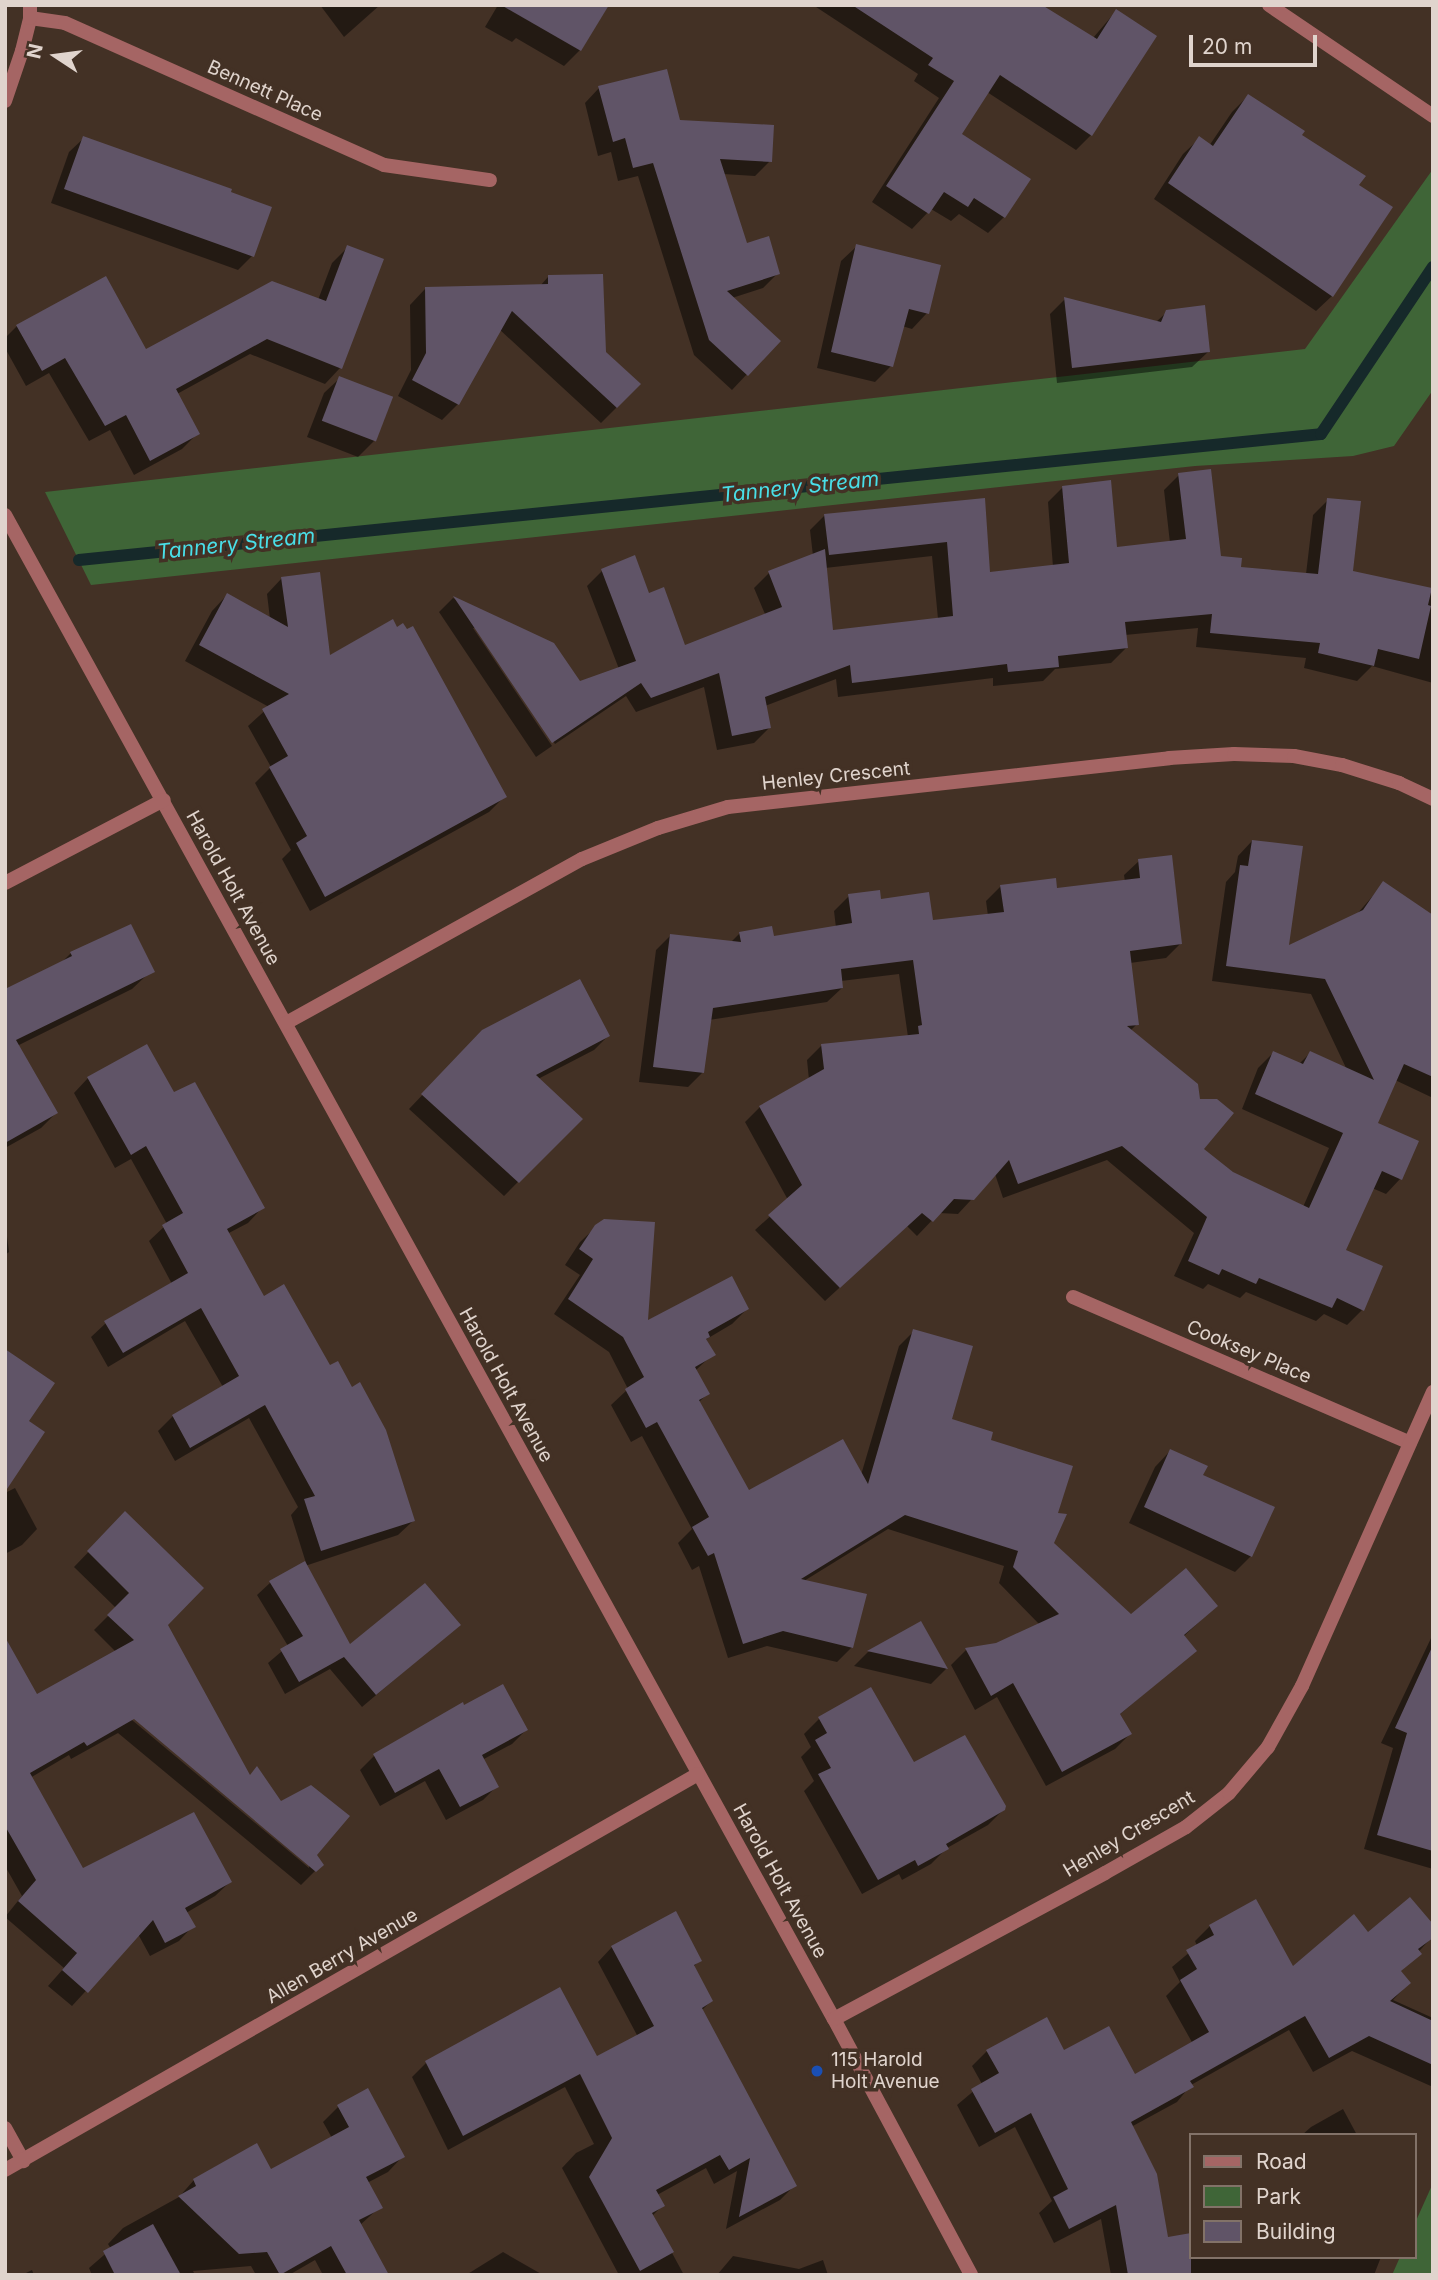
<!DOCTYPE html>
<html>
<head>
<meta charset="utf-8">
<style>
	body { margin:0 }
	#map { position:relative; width:1438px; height:2280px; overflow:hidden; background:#433125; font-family:Inter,sans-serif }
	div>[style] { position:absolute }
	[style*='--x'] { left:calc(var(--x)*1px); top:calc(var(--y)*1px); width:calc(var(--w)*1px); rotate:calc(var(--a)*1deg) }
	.green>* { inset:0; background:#3f6537 }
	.shadow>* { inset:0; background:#0007 }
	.stream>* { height:12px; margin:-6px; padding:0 6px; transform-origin:6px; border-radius:6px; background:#16292a }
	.building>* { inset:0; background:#605467; transform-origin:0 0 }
	.street>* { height:14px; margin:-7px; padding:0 7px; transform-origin:7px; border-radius:7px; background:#a56564 }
	.dots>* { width:19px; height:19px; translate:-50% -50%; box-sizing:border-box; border:4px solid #433125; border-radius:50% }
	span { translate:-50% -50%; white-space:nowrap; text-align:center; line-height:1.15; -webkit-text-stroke:7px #433125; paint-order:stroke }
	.street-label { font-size:19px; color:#e0d4cd }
	.poi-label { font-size:19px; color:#e0d4cd }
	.left { translate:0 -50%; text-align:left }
	.water-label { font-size:21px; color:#49dfe8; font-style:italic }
	.frame { position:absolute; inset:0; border:7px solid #e0d4cd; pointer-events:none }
	.legend { position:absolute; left:1189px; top:2133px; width:228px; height:126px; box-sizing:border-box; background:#433125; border:2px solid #827268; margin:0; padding:9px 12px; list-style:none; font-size:21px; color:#e0d4cd }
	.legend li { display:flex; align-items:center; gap:14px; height:35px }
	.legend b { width:35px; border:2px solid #827268 }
	.north { position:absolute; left:21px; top:21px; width:70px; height:70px; -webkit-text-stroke:5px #433125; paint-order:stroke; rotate:283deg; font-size:19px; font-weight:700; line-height:28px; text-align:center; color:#e0d4cd }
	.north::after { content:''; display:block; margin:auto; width:24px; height:32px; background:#e0d4cd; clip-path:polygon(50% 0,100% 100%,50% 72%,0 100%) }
	.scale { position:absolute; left:1189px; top:35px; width:128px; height:32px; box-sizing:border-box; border:4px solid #e0d4cd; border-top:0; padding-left:9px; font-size:21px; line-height:24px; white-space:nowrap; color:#e0d4cd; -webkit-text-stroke:5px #433125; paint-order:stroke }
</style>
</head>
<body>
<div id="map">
	<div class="green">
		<div style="clip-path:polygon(1433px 169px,1433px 390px,1394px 446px,1353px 456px,1195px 466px,91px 585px,45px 492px,1305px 349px)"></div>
		<div style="clip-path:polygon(1433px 2183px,1433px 2275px,1392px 2275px,1400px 2257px,1415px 2257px,1415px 2223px)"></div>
	</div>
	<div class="shadow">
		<div style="clip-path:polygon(320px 5px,380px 5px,344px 37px)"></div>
		<div style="clip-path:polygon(498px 5px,607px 5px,580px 50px,564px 66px,516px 38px,512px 42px,485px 27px)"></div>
		<div style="clip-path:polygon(813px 5px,1039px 5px,1093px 38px,1116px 11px,1091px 135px,1076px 150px,987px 92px,959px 134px,1004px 217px,988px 233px,959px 214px,951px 221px,931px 209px,912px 229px,872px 202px,939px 98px,914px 81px,918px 74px)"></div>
		<div style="clip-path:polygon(599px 88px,770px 161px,755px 176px,723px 174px,745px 245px,778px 273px,763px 288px,732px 298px,778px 341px,732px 390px,694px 355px,638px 176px,618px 181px,611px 152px,598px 156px,585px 103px)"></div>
		<div style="clip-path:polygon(1248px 96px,1357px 185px,1332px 296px,1316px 311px,1154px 199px,1183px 154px,1199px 139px,1209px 146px,1232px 112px)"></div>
		<div style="clip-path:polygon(84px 138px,252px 256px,238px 270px,51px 203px,69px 152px)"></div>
		<div style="clip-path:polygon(857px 246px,927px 313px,912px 329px,902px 326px,891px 366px,875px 382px,817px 368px,841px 261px)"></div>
		<div style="clip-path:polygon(348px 247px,340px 368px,325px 384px,250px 354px,177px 394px,198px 433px,182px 449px,134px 475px,110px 430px,89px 441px,49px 373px,26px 386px,5px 348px,5px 338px,17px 326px,146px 352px,318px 300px,332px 263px)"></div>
		<div style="clip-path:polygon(548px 277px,604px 352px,639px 385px,601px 423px,499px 329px,458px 404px,442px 420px,398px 396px,411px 370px,410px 305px,425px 289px,540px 286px)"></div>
		<div style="clip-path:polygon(1065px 299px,1156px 322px,1167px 312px,1208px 352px,1192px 367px,1057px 383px,1050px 314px)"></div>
		<div style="clip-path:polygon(340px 378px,374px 441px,358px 457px,307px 437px,324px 393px)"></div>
		<div style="clip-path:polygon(evenodd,1179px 475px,1219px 557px,1239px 569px,1306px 574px,1313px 515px,1328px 500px,1351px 573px,1433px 590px,1433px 683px,1372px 666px,1357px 681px,1304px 668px,1306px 658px,1196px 647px,1198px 628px,1125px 635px,1126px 648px,1111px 663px,1055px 669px,1043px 681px,993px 686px,993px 678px,838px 697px,836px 679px,765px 706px,769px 728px,754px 743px,717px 750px,704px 687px,636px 712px,626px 696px,555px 744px,477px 628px,473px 628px,552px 746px,536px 757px,439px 612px,453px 598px,552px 645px,579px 683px,619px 669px,587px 586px,602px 571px,648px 595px,684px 647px,765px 614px,754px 588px,769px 573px,813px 556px,810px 530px,825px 515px,983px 500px,989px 574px,1053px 567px,1048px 502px,1063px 487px,1116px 548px,1170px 543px,1164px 490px,1179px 475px,932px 556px,938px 619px,831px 632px,825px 568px,932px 556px)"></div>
		<div style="clip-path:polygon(282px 578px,329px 658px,397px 629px,504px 797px,489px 812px,310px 911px,282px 859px,291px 850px,255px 783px,271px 767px,248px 726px,269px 707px,185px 661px,212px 611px,227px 595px,270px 619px,267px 594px)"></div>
		<div style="clip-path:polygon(1252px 841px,1287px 948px,1357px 914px,1384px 883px,1433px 936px,1433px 1098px,1395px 1080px,1376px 1124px,1417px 1142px,1400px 1179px,1386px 1194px,1372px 1188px,1344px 1251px,1362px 1310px,1347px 1325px,1324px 1314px,1316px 1321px,1246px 1292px,1240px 1298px,1208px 1284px,1203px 1289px,1174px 1276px,1194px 1233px,1107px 1160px,1003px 1198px,995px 1174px,958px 1214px,939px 1213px,917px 1236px,907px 1226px,825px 1301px,755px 1230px,788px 1200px,745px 1122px,760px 1107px,809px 1080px,807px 1060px,821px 1046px,908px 1037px,899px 974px,841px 981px,842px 988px,827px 1002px,709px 1020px,702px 1073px,688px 1087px,639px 1082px,656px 950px,671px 935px,730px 943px,740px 933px,772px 938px,836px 928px,834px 911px,849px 896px,880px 901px,932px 922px,988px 916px,986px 901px,1001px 886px,1055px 890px,1125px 882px,1124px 875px,1139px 861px,1180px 944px,1166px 958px,1130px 963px,1137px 1024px,1130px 1031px,1201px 1149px,1232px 1174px,1303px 1207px,1329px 1148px,1242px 1109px,1258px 1068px,1273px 1053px,1299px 1064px,1310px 1053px,1347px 1070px,1311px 994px,1212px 981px,1226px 882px,1235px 872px,1238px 856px)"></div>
		<div style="clip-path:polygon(131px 926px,148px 974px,132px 989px,17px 1046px,56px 1113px,41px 1128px,5px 1148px,5px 991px,60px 964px,71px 953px)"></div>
		<div style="clip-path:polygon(608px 1036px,594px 1050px,538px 1079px,580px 1119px,504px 1196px,409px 1109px,469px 1046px)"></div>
		<div style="clip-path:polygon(88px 1078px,173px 1094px,262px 1208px,248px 1223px,227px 1234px,263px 1298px,413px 1521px,398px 1535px,305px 1566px,350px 1647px,459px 1625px,362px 1707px,330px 1669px,285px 1694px,268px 1663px,288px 1646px,257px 1595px,271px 1582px,306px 1563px,291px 1515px,298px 1507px,249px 1418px,175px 1461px,158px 1431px,173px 1416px,223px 1387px,185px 1321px,108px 1367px,91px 1337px,106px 1323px,172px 1284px,149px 1241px,167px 1224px,131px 1159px,115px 1168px,74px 1093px)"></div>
		<div style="clip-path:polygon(5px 1221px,9px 1252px,5px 1255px)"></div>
		<div style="clip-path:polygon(596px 1227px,646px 1323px,747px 1309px,732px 1324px,705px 1340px,713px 1354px,695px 1371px,708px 1393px,698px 1403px,749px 1493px,861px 1475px,899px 1346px,914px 1331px,950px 1421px,989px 1442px,1056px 1515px,1052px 1543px,1131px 1617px,1216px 1606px,1183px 1637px,1195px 1651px,1119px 1715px,1130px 1734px,1115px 1749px,1046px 1786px,997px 1697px,975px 1710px,951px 1665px,966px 1650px,996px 1645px,1040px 1625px,999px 1583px,1004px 1566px,888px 1529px,804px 1581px,852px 1647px,837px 1662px,767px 1646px,728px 1658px,699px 1566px,692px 1570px,678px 1543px,692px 1529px,642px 1436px,631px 1442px,611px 1405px,628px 1389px,609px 1352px,554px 1314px,580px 1275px,565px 1265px,580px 1242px)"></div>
		<div style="clip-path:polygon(1170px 1451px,1201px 1476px,1251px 1556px,1235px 1572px,1129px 1523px,1155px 1467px)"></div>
		<div style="clip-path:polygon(15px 1488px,37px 1529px,22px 1545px,5px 1554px,5px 1493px)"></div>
		<div style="clip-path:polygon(evenodd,125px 1514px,166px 1625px,249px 1777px,321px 1865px,301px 1885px,118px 1733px,71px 1759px,69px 1755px,30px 1778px,82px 1871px,230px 1882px,215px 1896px,186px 1913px,193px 1926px,179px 1941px,150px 1956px,138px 1934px,72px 2006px,48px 1986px,64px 1968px,5px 1917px,22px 1896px,5px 1866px,5px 1641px,36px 1697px,116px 1652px,94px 1630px,116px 1608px,74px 1567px,125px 1514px,128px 1712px,309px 1863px,309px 1868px,126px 1715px,128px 1712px)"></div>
		<div style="clip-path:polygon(921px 1623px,946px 1669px,931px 1684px,854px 1666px,868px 1652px)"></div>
		<div style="clip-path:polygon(1433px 1634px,1433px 1869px,1364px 1849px,1393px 1748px,1381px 1743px)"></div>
		<div style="clip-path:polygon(462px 1705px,526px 1730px,512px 1744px,482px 1760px,497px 1786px,483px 1800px,446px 1820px,425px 1781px,380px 1806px,360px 1770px,374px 1756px)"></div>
		<div style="clip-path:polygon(820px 1718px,913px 1764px,1004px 1809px,988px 1825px,947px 1848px,931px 1864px,902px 1880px,899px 1874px,862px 1894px,804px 1791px,814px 1781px,801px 1757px,811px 1747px,804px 1734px)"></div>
		<div style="clip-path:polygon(1210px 1926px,1292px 1969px,1368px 1934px,1433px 1936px,1400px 1972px,1409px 1983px,1393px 2000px,1433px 2018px,1433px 2087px,1352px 2051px,1313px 2072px,1289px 2030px,1191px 2085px,1177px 2102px,1131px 2127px,1168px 2251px,1191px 2239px,1191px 2257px,1381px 2257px,1374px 2275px,1111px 2275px,1101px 2219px,1054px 2243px,1039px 2213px,1052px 2201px,1015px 2127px,979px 2147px,957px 2105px,982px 2084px,972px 2066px,987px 2051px,1064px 2052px,1135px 2076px,1193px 2044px,1166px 1996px,1180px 1982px,1172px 1967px,1197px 1946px,1195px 1941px)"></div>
		<div style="clip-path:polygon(612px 1947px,700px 1960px,693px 1967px,711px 2001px,701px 2011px,795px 2185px,780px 2200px,726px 2229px,737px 2171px,714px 2184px,706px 2168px,657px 2195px,663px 2205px,652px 2216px,684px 2275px,619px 2275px,562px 2168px,576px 2153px,594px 2144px,565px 2087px,448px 2150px,412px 2077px,426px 2063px,596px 2059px,638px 2037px,598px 1962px)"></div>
		<div style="clip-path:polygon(338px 2107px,403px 2156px,388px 2172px,367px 2183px,380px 2207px,360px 2225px,387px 2275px,323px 2275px,315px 2260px,289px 2275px,256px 2275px,251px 2266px,193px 2271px,195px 2275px,92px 2275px,89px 2268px,111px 2249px,108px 2244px,123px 2228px,179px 2197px,194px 2180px,256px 2146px,271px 2171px,332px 2138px,323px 2122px)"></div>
		<div style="clip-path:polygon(1343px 2109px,1357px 2135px,1302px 2135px,1311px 2127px)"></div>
		<div style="clip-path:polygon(503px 2252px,543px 2275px,466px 2275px)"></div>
		<div style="clip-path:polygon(733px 2256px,799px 2269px,823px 2260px,828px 2275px,717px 2275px)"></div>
		<div style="clip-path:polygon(32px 2270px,34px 2275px,22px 2275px)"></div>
	</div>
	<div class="stream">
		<div style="--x:79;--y:560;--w:1248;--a:-5.79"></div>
		<div style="--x:1321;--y:434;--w:201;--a:-56.2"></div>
	</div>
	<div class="building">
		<div style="clip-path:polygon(501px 5px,609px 5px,581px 51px)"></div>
		<div style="clip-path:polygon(852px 5px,1042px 5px,1097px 39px,1116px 9px,1157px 36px,1092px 136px,1000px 75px,962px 134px,1031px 179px,1005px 218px,974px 198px,968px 207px,944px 192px,929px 214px,886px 186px,954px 81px,928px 65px,933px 58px)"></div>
		<div style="clip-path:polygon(667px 69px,680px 120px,774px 125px,772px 162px,720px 159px,747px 243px,769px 236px,780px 274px,727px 291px,781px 341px,748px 376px,709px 340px,653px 163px,633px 168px,625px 138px,613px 142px,598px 86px)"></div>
		<div style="clip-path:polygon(1248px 94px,1305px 131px,1302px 135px,1366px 176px,1359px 185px,1393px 207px,1333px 297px,1168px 183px,1199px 136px,1213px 146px)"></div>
		<div style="clip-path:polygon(83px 136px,232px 189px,231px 192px,272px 207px,254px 257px,64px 189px)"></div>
		<div style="clip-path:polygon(856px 244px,941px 265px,929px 314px,909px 309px,893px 367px,831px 352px)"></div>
		<div style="clip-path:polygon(347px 245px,384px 259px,342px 369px,267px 339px,176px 389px,200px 434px,150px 461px,126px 415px,105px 426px,65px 358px,42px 371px,16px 325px,106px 276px,146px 349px,272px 281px,326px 301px)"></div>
		<div style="clip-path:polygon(603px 274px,606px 352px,641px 384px,617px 408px,512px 311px,459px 405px,412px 380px,426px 353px,425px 287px,548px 284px,548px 275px)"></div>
		<div style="clip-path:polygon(1064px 297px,1161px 322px,1166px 310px,1205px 305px,1210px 352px,1072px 368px)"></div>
		<div style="left:339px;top:376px;width:58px;height:48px;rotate:21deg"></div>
		<div style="clip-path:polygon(1211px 469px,1221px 556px,1242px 558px,1241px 567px,1318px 574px,1327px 498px,1361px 501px,1353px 571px,1432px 588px,1428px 605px,1431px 606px,1419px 659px,1378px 649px,1374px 666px,1318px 653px,1320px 643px,1210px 633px,1212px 614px,1125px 622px,1128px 648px,1058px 656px,1059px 667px,1008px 672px,1007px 664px,852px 683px,850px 665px,765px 697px,771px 728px,732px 736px,719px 673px,651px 698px,641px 683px,552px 743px,453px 596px,554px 643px,580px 681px,636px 661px,601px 569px,635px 555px,649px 593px,664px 587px,685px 645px,782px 607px,768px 571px,825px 549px,833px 630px,953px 616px,947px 542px,829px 555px,824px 514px,985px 498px,990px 572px,1069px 563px,1062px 486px,1111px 480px,1117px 547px,1186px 539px,1178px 473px)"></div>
		<div style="clip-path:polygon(320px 572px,330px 655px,393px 619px,397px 627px,403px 623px,407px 629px,413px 626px,507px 797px,325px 897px,296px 843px,307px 836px,269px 767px,288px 756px,262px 709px,289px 694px,199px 645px,227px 593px,288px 627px,281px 577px)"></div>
		<div style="clip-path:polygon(1252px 840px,1303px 846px,1289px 945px,1363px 910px,1383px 881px,1433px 915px,1433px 1077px,1404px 1064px,1378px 1123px,1419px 1141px,1402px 1180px,1382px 1171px,1346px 1250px,1383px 1266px,1364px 1311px,1337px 1298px,1332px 1308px,1259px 1278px,1256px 1284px,1222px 1269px,1219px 1275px,1188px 1261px,1207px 1217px,1122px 1146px,1018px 1184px,1009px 1160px,974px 1200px,954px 1199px,933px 1222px,922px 1213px,840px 1288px,768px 1215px,802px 1185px,759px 1106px,824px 1069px,821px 1044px,919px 1034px,918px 1026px,922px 1025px,913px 960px,841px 969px,843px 988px,713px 1008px,704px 1073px,653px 1067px,670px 934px,741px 942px,739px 932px,772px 926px,774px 936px,852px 923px,848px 894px,880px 890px,881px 899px,929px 892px,933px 920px,1004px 912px,1000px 885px,1056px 878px,1057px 888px,1140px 878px,1138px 859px,1172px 855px,1182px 944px,1130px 951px,1139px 1025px,1127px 1026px,1198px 1084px,1200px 1099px,1217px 1099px,1234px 1113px,1204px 1149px,1233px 1172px,1309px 1208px,1343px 1133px,1255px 1094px,1273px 1051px,1303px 1064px,1310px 1051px,1374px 1080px,1325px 979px,1226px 966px,1240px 865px,1248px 866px)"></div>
		<div style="clip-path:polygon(131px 924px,155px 972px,16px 1040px,58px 1113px,5px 1143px,5px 989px,72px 956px,70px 952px)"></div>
		<div style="clip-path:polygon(580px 979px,610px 1036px,536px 1075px,583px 1119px,519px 1183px,421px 1094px,482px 1030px)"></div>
		<div style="clip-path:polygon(147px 1044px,174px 1092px,195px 1082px,265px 1208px,227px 1229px,264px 1296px,284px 1284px,330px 1365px,338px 1361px,352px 1387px,360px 1382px,386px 1430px,415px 1521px,321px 1551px,304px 1499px,315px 1496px,265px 1405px,190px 1448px,172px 1415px,239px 1376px,201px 1308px,123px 1353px,104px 1321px,188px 1273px,162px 1225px,183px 1213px,146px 1146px,131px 1155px,87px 1077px)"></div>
		<div style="clip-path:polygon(604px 1219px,655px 1222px,648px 1320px,732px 1276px,749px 1309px,708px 1332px,710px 1337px,706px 1339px,716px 1355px,695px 1367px,710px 1394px,699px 1400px,749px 1490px,843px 1439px,868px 1484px,913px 1329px,973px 1346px,952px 1419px,993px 1432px,991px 1440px,1073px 1466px,1058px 1513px,1067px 1514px,1054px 1543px,1131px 1614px,1186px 1568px,1218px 1606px,1184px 1635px,1197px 1651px,1120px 1714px,1132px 1734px,1062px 1772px,1013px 1683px,991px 1696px,965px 1648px,996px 1643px,1059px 1614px,1013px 1567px,1018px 1551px,905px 1515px,801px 1579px,867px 1594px,853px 1648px,783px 1631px,743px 1644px,714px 1553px,708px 1556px,692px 1527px,709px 1517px,657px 1422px,646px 1428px,625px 1389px,644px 1377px,623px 1337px,568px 1299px,593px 1259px,579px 1249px,595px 1225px)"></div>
		<div style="clip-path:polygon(5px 1349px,55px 1383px,29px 1421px,45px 1432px,5px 1492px)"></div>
		<div style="clip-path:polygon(1170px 1449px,1208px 1466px,1203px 1475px,1275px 1507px,1252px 1557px,1144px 1507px)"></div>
		<div style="clip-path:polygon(125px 1511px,204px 1588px,168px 1625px,250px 1775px,257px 1766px,281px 1801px,311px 1785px,350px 1816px,317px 1855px,324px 1865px,316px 1872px,134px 1719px,87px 1746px,84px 1742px,30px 1773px,83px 1868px,194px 1812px,232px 1882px,185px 1908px,196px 1927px,165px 1943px,153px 1920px,88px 1993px,62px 1970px,77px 1953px,18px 1901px,36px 1880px,5px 1826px,5px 1637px,37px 1694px,134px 1640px,107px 1615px,129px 1593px,87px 1551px)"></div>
		<div style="clip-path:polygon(305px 1561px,350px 1644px,425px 1583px,461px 1625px,376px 1695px,344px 1657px,299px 1682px,280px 1649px,303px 1636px,269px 1581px)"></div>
		<div style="clip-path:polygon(921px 1621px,948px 1669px,867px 1651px)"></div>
		<div style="clip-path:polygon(1433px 1645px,1433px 1851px,1377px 1835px,1407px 1733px,1395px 1728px)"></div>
		<div style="clip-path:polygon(503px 1684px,528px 1730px,482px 1755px,499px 1787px,460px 1807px,439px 1769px,395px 1793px,373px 1754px,463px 1702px,464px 1705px)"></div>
		<div style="clip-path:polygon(871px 1687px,914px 1762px,965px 1735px,1006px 1806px,1005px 1810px,946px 1844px,949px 1849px,918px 1866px,915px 1860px,878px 1880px,818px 1774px,831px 1768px,815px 1740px,827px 1733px,818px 1717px)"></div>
		<div style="clip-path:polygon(1410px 1897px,1433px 1924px,1433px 1938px,1418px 1949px,1422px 1954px,1401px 1971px,1411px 1983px,1390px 2001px,1433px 2021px,1433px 2065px,1369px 2036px,1329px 2058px,1305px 2016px,1190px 2081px,1194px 2087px,1131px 2122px,1157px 2174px,1168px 2237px,1191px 2233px,1191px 2275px,1128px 2275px,1116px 2205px,1069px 2229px,1053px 2197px,1068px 2189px,1031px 2113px,995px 2133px,971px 2089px,999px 2073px,986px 2050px,1047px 2017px,1064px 2050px,1109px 2026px,1135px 2074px,1209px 2032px,1180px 1980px,1197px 1969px,1186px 1950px,1214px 1935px,1209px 1925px,1256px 1899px,1293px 1966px,1354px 1914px,1368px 1932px)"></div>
		<div style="clip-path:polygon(676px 1911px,702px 1961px,694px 1965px,713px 2001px,702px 2008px,797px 2186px,739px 2217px,750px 2158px,729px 2170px,720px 2155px,656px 2190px,665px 2206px,652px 2213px,674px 2252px,640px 2271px,589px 2177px,612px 2138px,580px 2074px,463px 2136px,425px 2061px,560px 1987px,597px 2056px,654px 2026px,611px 1946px)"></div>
		<div style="clip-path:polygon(368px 2088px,405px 2157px,366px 2177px,383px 2208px,359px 2220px,389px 2275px,347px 2275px,331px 2246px,280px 2275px,267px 2252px,239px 2254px,178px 2196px,196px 2186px,193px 2179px,257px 2143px,271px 2169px,349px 2127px,337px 2105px)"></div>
		<div style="clip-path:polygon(153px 2224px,181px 2275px,115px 2275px,103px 2251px)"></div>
	</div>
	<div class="street">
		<div style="--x:1269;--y:5;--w:198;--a:34.1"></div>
		<div style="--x:30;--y:18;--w:35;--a:8"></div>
		<div style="--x:65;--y:23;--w:349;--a:24"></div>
		<div style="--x:384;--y:165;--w:107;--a:8.1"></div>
		<div style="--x:5;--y:101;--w:53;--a:-71.2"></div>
		<div style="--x:22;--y:51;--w:34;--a:-76"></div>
		<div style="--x:30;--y:18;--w:13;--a:-90"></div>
		<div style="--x:5;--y:515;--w:1717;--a:61.14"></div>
		<div style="--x:834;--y:2019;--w:290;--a:61.8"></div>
		<div style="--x:5;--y:883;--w:179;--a:-27.6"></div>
		<div style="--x:286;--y:1023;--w:338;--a:-29"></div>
		<div style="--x:582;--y:859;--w:82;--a:-22.2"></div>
		<div style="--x:658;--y:828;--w:73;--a:-16.7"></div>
		<div style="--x:728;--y:807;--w:444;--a:-6.3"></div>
		<div style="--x:1169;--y:758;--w:65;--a:-3.5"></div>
		<div style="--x:1234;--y:754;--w:60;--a:1.9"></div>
		<div style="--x:1294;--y:756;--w:49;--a:10.6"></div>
		<div style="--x:1342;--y:765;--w:60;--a:17.5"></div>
		<div style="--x:1399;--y:783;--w:38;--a:25"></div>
		<div style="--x:1073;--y:1297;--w:367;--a:23.4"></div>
		<div style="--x:834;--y:2019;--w:308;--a:-28.3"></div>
		<div style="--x:1105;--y:1873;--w:93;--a:-29.6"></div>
		<div style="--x:1186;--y:1827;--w:55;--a:-38.3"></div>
		<div style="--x:1229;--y:1793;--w:60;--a:-49.7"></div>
		<div style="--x:1268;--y:1747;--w:70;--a:-60.9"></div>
		<div style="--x:1302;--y:1686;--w:322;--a:-66"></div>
		<div style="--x:5;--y:2128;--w:38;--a:61"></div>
		<div style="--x:5;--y:2170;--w:798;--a:-29.74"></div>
	</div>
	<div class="dots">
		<div style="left:817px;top:2071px;background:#1a4fb4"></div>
	</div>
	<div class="street-label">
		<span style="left:265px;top:91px;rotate:24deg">Bennett Place</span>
		<span style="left:836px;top:776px;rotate:-6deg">Henley Crescent</span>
		<span style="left:233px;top:888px;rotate:61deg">Harold Holt Avenue</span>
		<span style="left:1249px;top:1352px;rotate:23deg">Cooksey Place</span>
		<span style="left:506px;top:1385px;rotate:61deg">Harold Holt Avenue</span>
		<span style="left:1129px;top:1834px;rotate:-31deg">Henley Crescent</span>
		<span style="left:780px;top:1881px;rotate:61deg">Harold Holt Avenue</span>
		<span style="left:342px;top:1956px;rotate:-30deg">Allen Berry Avenue</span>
	</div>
	<div class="poi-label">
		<span class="left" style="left:831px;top:2071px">115 Harold<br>Holt Avenue</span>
	</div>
	<div class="water-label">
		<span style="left:800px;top:487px;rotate:-6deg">Tannery Stream</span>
		<span style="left:236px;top:544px;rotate:-6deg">Tannery Stream</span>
	</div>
	<div class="frame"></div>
	<ul class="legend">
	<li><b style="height:9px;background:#a56564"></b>Road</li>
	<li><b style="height:19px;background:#3f6537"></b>Park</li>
	<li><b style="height:19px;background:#605467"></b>Building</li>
	</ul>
	<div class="north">N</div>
	<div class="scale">20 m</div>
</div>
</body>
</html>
